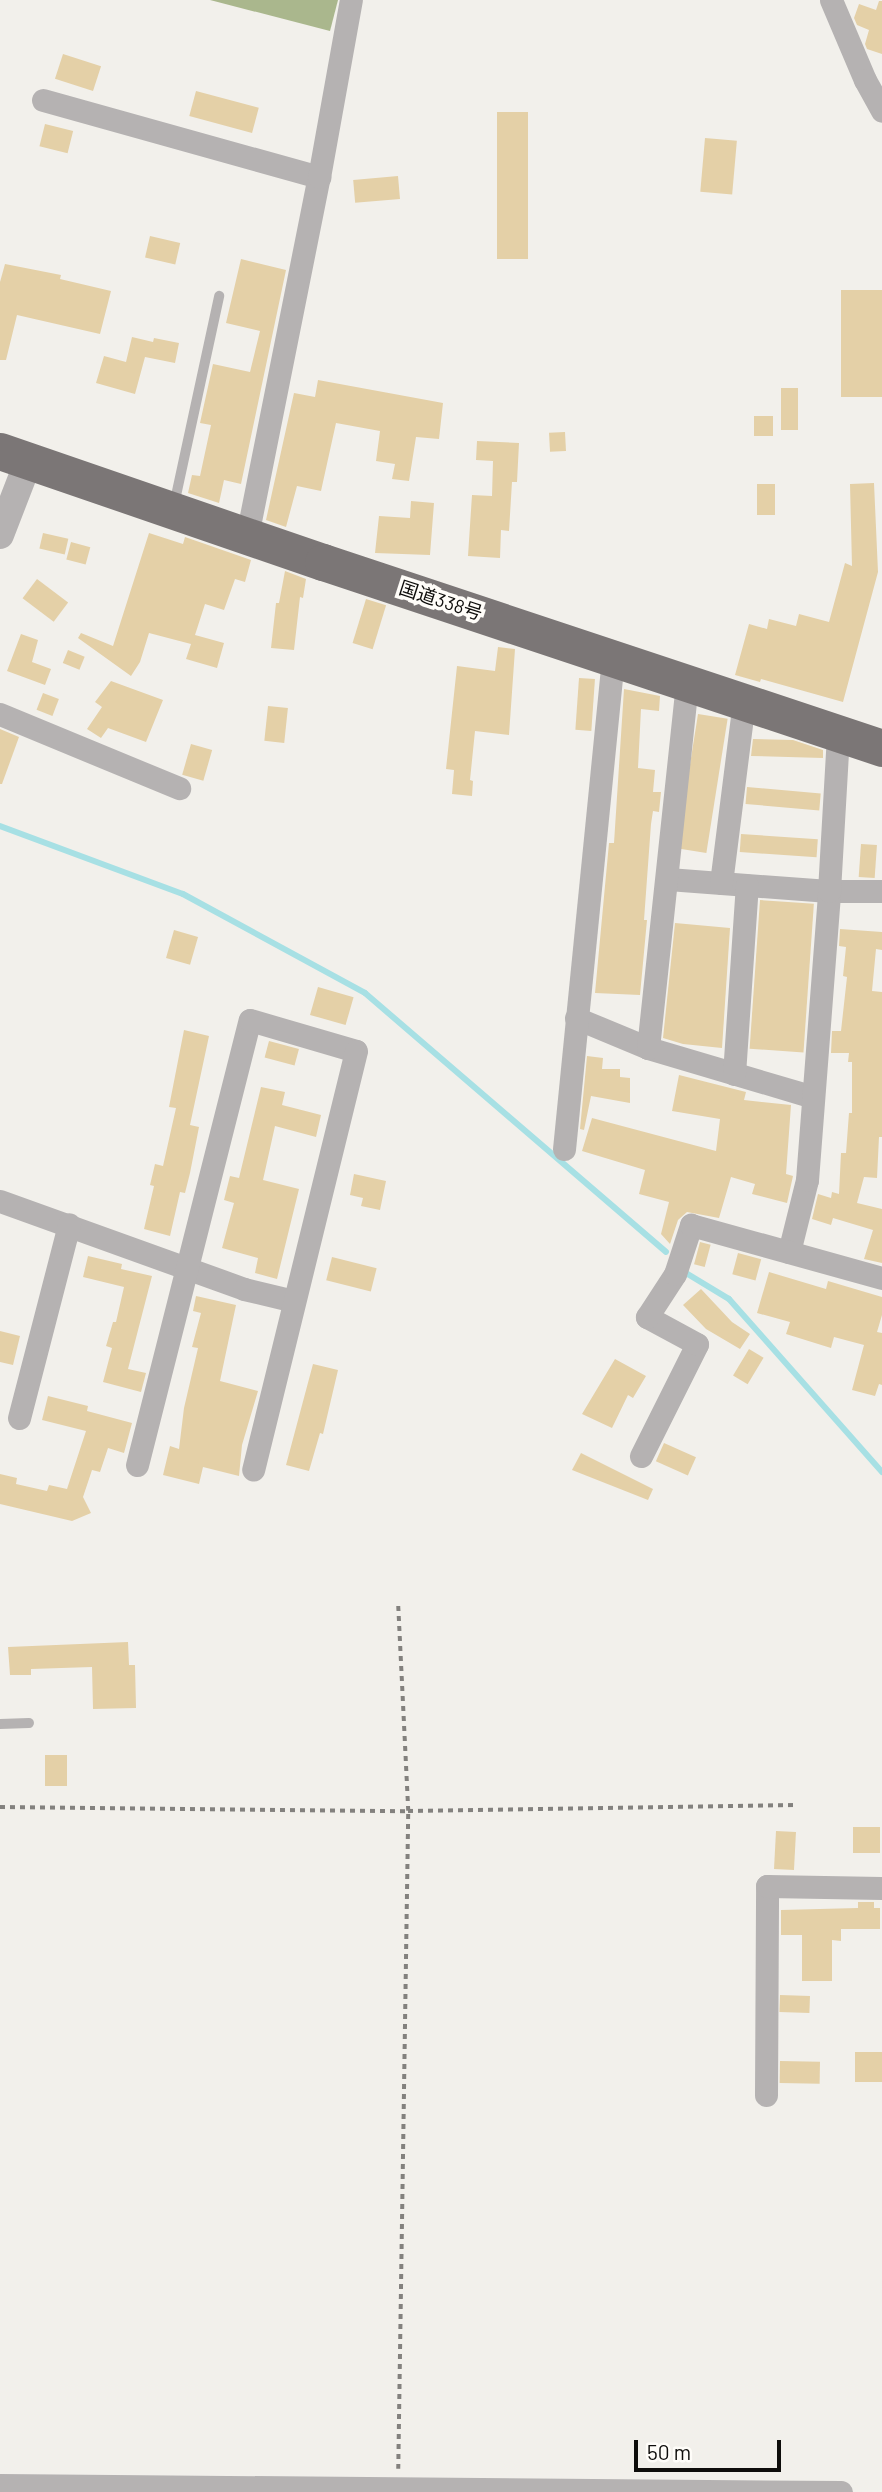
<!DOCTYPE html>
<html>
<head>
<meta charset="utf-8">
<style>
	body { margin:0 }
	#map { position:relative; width:882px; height:2492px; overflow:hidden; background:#f2f0eb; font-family:Barlow,"Noto Sans JP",sans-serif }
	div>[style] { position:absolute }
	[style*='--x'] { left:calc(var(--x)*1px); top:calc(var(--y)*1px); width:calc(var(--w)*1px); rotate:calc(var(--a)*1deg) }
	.forest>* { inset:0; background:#aab78d }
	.stream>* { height:6px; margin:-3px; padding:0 3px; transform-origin:3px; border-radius:3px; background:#a7e0e4 }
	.building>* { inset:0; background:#e4d0a7; transform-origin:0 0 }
	.path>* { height:3.5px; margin-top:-1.75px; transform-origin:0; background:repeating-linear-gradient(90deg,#83817e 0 5px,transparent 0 10px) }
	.service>* { height:10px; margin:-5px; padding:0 5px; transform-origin:5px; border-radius:5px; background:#b5b2b2 }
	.minor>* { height:23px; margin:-11.5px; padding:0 11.5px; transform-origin:11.5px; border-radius:11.5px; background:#b5b2b2 }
	.tertiary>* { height:28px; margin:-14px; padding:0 14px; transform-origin:14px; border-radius:14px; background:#b5b2b2 }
	.trunk>* { height:37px; margin:-18.5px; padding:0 18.5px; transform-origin:18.5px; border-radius:18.5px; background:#7b7676 }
	span { translate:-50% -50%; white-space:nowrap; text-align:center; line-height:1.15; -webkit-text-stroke:7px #fffdf9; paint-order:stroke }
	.street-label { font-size:19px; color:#0e0d0b }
	.scale { position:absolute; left:634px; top:2440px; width:147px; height:32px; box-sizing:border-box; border:4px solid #0e0d0b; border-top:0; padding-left:9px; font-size:21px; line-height:24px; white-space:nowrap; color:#0e0d0b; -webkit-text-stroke:5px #fffdf9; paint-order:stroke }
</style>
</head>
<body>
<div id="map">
	<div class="forest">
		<div style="clip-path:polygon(210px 0,338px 0,330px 31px)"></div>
	</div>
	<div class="stream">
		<div style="--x:0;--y:826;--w:195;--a:20.4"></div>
		<div style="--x:183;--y:894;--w:207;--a:28.5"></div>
		<div style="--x:365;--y:993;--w:397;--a:40.7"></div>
		<div style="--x:686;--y:1273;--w:50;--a:31.2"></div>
		<div style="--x:729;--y:1299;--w:231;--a:48.5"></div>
	</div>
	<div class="building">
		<div style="clip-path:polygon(879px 1px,882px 1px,882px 54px,867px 49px,865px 44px,869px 30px,857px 25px,854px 18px,859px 4px,876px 10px)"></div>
		<div style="left:63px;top:54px;width:40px;height:26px;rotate:18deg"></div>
		<div style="left:196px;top:91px;width:65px;height:26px;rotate:15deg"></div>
		<div style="left:497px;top:112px;width:31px;height:147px"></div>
		<div style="left:45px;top:124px;width:29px;height:23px;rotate:14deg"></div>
		<div style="left:705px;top:138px;width:32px;height:54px;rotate:5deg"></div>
		<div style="left:398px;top:176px;width:23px;height:45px;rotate:85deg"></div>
		<div style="left:150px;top:236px;width:31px;height:22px;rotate:13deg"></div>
		<div style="clip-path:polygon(241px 259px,286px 270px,241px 484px,224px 480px,219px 503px,188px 493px,192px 475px,200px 476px,211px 425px,200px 423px,213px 364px,250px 372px,260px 331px,226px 323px)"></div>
		<div style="clip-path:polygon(5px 264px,61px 275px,60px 279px,111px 291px,100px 334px,17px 315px,6px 360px,0 360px,0 282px)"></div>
		<div style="left:882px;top:290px;width:107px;height:41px;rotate:90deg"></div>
		<div style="clip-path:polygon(132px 337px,153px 342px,154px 338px,179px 343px,175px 363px,145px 357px,135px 394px,96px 383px,104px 356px,126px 362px)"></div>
		<div style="clip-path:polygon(318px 380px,443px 403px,439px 439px,416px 437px,409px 481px,392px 479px,395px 464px,376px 461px,380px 431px,336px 423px,321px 491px,297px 486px,286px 527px,266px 520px,294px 393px,315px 397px)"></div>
		<div style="left:781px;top:388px;width:17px;height:42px"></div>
		<div style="left:754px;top:416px;width:19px;height:20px"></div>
		<div style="left:565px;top:432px;width:19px;height:16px;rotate:87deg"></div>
		<div style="clip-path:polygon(477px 441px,519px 443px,517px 482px,512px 482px,509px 531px,501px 530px,500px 558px,468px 556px,472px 495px,492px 496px,493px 461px,476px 460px)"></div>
		<div style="clip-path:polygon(874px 483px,878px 572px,843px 702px,761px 679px,760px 682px,735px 675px,749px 624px,767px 629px,769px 619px,796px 626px,799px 614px,829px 622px,845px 563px,852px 566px,850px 484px)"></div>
		<div style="left:757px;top:484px;width:18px;height:31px"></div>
		<div style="clip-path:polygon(411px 501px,434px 503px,430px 555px,375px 553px,379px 516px,410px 518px)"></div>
		<div style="left:43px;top:533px;width:26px;height:16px;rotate:13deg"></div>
		<div style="clip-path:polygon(149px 533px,183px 544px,185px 537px,251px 560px,245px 582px,235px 579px,224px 610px,205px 604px,195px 635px,224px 643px,217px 668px,186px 659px,191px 644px,149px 633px,140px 662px,131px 676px,78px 638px,81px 633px,113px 646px)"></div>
		<div style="left:71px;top:542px;width:20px;height:18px;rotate:15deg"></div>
		<div style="clip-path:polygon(285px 571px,306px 579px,303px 598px,300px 597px,294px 650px,271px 648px,276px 603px,279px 603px)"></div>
		<div style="left:37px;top:579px;width:39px;height:24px;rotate:37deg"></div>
		<div style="left:366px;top:599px;width:21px;height:46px;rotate:17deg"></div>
		<div style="clip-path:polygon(21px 634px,38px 640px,32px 662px,51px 669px,45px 685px,7px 671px)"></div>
		<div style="clip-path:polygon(498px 647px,515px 649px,509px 735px,475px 731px,470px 780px,473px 781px,472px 796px,452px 794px,454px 770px,446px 769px,457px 666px,495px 671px)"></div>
		<div style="left:68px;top:650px;width:18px;height:14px;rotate:22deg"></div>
		<div style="left:579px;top:678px;width:16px;height:52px;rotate:4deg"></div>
		<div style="clip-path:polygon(111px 681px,163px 700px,146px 742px,108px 728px,101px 738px,87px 729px,102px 707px,95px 702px)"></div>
		<div style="clip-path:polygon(624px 689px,660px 696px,659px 711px,641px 709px,638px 768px,655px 770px,653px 792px,661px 792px,659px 812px,653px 811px,651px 824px,644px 920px,647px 920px,640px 995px,595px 993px,609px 843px,614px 843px)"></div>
		<div style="left:43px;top:693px;width:17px;height:18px;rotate:21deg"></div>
		<div style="left:268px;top:706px;width:20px;height:35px;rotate:6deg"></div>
		<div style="left:698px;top:714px;width:30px;height:136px;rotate:9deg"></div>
		<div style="clip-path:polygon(0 729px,19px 737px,2px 784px,0 784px)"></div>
		<div style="clip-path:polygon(753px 739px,793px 740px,823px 750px,823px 758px,751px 756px)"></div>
		<div style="left:191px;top:744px;width:22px;height:32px;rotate:16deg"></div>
		<div style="left:747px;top:787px;width:74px;height:17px;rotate:5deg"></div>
		<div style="left:741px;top:834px;width:77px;height:18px;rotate:4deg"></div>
		<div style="left:861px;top:844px;width:16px;height:33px;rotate:4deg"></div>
		<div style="left:760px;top:900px;width:54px;height:149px;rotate:4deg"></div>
		<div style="clip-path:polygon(675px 923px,730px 928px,722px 1048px,683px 1044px,663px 1038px)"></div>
		<div style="clip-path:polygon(840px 929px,882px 932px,882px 950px,876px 949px,872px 991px,882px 992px,882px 1137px,879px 1137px,877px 1178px,864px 1177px,857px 1203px,882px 1209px,882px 1263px,864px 1259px,873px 1230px,833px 1218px,831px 1225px,812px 1219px,818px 1194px,831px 1198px,832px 1192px,839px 1194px,841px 1153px,846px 1153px,849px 1113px,852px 1113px,852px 1062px,848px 1062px,849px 1053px,831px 1053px,832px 1031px,841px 1031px,847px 977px,843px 976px,846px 947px,839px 946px)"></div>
		<div style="left:174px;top:930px;width:25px;height:29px;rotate:16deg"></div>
		<div style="left:318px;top:987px;width:37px;height:29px;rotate:16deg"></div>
		<div style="clip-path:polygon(184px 1030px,209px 1036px,190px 1125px,199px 1127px,190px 1173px,185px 1193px,180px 1192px,170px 1236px,144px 1229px,154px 1186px,150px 1185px,155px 1164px,163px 1166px,176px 1108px,169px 1107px)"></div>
		<div style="left:269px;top:1041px;width:31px;height:17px;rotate:15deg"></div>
		<div style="clip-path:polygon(587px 1056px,603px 1058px,602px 1069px,620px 1069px,620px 1077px,630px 1078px,630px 1103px,591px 1096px,584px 1130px,580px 1129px)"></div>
		<div style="clip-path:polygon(679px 1075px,746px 1092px,744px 1100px,791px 1105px,786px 1174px,793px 1176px,787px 1203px,752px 1194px,755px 1184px,731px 1177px,719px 1218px,687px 1212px,678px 1220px,670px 1244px,661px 1234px,669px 1202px,639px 1194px,645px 1170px,582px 1151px,592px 1118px,716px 1151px,720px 1119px,672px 1111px)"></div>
		<div style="clip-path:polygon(261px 1087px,285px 1092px,282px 1105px,321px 1115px,316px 1137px,275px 1126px,263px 1180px,299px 1189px,277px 1279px,255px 1273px,258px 1258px,222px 1248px,234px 1203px,224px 1200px,230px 1176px,239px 1178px)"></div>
		<div style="clip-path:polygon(354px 1174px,386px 1181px,380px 1210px,361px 1206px,363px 1198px,350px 1195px)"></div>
		<div style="left:700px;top:1242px;width:11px;height:23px;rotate:15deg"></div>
		<div style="left:738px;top:1253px;width:24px;height:22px;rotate:15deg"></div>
		<div style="clip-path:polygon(88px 1256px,122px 1264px,121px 1269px,152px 1276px,128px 1369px,146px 1373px,141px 1392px,103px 1382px,112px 1348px,106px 1346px,113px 1322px,116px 1322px,124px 1287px,83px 1277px)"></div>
		<div style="left:332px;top:1257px;width:46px;height:24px;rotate:14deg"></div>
		<div style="clip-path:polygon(769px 1272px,826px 1289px,828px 1281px,882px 1297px,882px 1315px,877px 1332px,882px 1333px,882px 1385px,879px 1384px,875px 1396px,852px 1390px,864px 1345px,834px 1337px,831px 1348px,786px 1334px,790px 1322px,757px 1313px)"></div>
		<div style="clip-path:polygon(701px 1289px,732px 1322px,750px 1334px,740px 1349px,706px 1329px,683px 1305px)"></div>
		<div style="clip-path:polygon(196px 1296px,236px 1305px,220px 1381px,258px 1391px,242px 1445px,239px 1476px,203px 1467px,199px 1484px,163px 1475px,170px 1446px,179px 1449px,184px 1408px,198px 1348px,192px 1347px,201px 1313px,193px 1311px)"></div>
		<div style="clip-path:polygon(0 1331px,20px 1336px,13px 1365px,0 1362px)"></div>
		<div style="left:749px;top:1349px;width:17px;height:31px;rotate:31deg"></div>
		<div style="clip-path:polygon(615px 1359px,646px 1376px,633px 1398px,628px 1395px,612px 1428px,582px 1414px)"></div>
		<div style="clip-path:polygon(313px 1364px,338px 1370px,323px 1434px,320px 1433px,309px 1471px,286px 1465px)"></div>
		<div style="clip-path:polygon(48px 1396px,88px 1406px,87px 1411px,132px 1423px,124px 1453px,108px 1448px,100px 1472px,92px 1470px,83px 1497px,91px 1513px,72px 1521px,0 1504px,0 1474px,17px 1478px,16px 1484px,47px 1491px,49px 1485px,67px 1489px,86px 1431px,42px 1420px)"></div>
		<div style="left:664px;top:1443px;width:35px;height:20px;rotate:24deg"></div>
		<div style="clip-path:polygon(581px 1453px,653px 1489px,648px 1500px,572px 1470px)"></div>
		<div style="clip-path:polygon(128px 1642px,129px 1665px,135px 1665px,136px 1708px,93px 1709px,92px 1667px,31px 1669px,31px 1675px,10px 1675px,8px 1647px)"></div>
		<div style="left:45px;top:1755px;width:22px;height:31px"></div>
		<div style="left:853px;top:1827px;width:27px;height:26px"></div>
		<div style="left:776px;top:1831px;width:20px;height:38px;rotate:3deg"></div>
		<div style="clip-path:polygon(858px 1902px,874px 1902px,874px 1908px,880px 1908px,880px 1929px,841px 1929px,841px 1941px,832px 1940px,832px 1981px,802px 1981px,802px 1935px,781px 1935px,781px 1910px,858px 1908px)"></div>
		<div style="left:780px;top:1995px;width:30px;height:17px;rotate:2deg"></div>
		<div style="left:882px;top:2052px;width:30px;height:27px;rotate:90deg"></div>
		<div style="left:780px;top:2061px;width:40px;height:22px;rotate:1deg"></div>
	</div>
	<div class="path">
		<div style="--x:0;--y:1807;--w:408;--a:0.6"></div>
		<div style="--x:408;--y:1811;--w:388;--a:-0.9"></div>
		<div style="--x:398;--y:2469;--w:658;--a:-89.13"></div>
		<div style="--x:408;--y:1811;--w:207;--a:-92.8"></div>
	</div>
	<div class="service">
		<div style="--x:174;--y:505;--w:214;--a:-77.8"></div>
		<div style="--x:0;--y:1724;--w:29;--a:-2"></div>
	</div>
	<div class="minor">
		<div style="--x:831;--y:0;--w:87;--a:67"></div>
		<div style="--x:865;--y:80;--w:35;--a:61"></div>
		<div style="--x:43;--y:100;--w:287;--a:15.6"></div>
		<div style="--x:247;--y:536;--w:366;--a:-78.7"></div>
		<div style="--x:319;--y:177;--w:180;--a:-79.8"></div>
		<div style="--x:0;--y:714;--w:194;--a:22.5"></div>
		<div style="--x:668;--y:879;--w:161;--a:4.3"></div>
		<div style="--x:829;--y:891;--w:53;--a:0"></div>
		<div style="--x:721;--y:883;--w:184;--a:-82.8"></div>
		<div style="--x:576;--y:1018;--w:78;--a:22.6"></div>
		<div style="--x:648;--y:1048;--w:172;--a:16.5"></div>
		<div style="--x:648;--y:1048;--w:369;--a:-83.9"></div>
		<div style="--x:734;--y:1074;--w:189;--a:-86.1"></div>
		<div style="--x:564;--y:1149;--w:495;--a:-84.3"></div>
		<div style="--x:0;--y:1201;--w:259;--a:19.8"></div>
		<div style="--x:244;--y:1289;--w:51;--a:13.5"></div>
		<div style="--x:789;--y:1252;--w:74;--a:-76"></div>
		<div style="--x:807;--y:1180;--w:290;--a:-85.6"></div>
		<div style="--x:829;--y:891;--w:158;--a:-86.7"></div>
		<div style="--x:19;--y:1418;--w:200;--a:-75.5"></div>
		<div style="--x:641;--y:1456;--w:125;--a:-63.4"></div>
		<div style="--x:697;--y:1344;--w:57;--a:-151.6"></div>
		<div style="--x:647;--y:1317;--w:51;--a:-56.9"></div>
		<div style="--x:675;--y:1274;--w:52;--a:-71.9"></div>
		<div style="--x:691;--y:1225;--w:198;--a:15.5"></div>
		<div style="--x:137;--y:1465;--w:459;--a:-75.8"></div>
		<div style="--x:250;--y:1020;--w:110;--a:16.3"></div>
		<div style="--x:356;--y:1051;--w:431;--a:103.8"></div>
		<div style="--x:766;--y:2095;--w:209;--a:-89.7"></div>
		<div style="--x:767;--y:1886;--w:115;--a:1"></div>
		<div style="--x:0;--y:2485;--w:841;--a:0.48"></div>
	</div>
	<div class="tertiary">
		<div style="--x:0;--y:535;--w:80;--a:-68.9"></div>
	</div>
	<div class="trunk">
		<div style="--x:0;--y:451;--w:342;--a:19"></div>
		<div style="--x:323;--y:562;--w:589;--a:18.4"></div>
	</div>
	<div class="street-label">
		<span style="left:441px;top:600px;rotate:18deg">国道338号</span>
	</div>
	<div class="scale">50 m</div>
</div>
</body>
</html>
